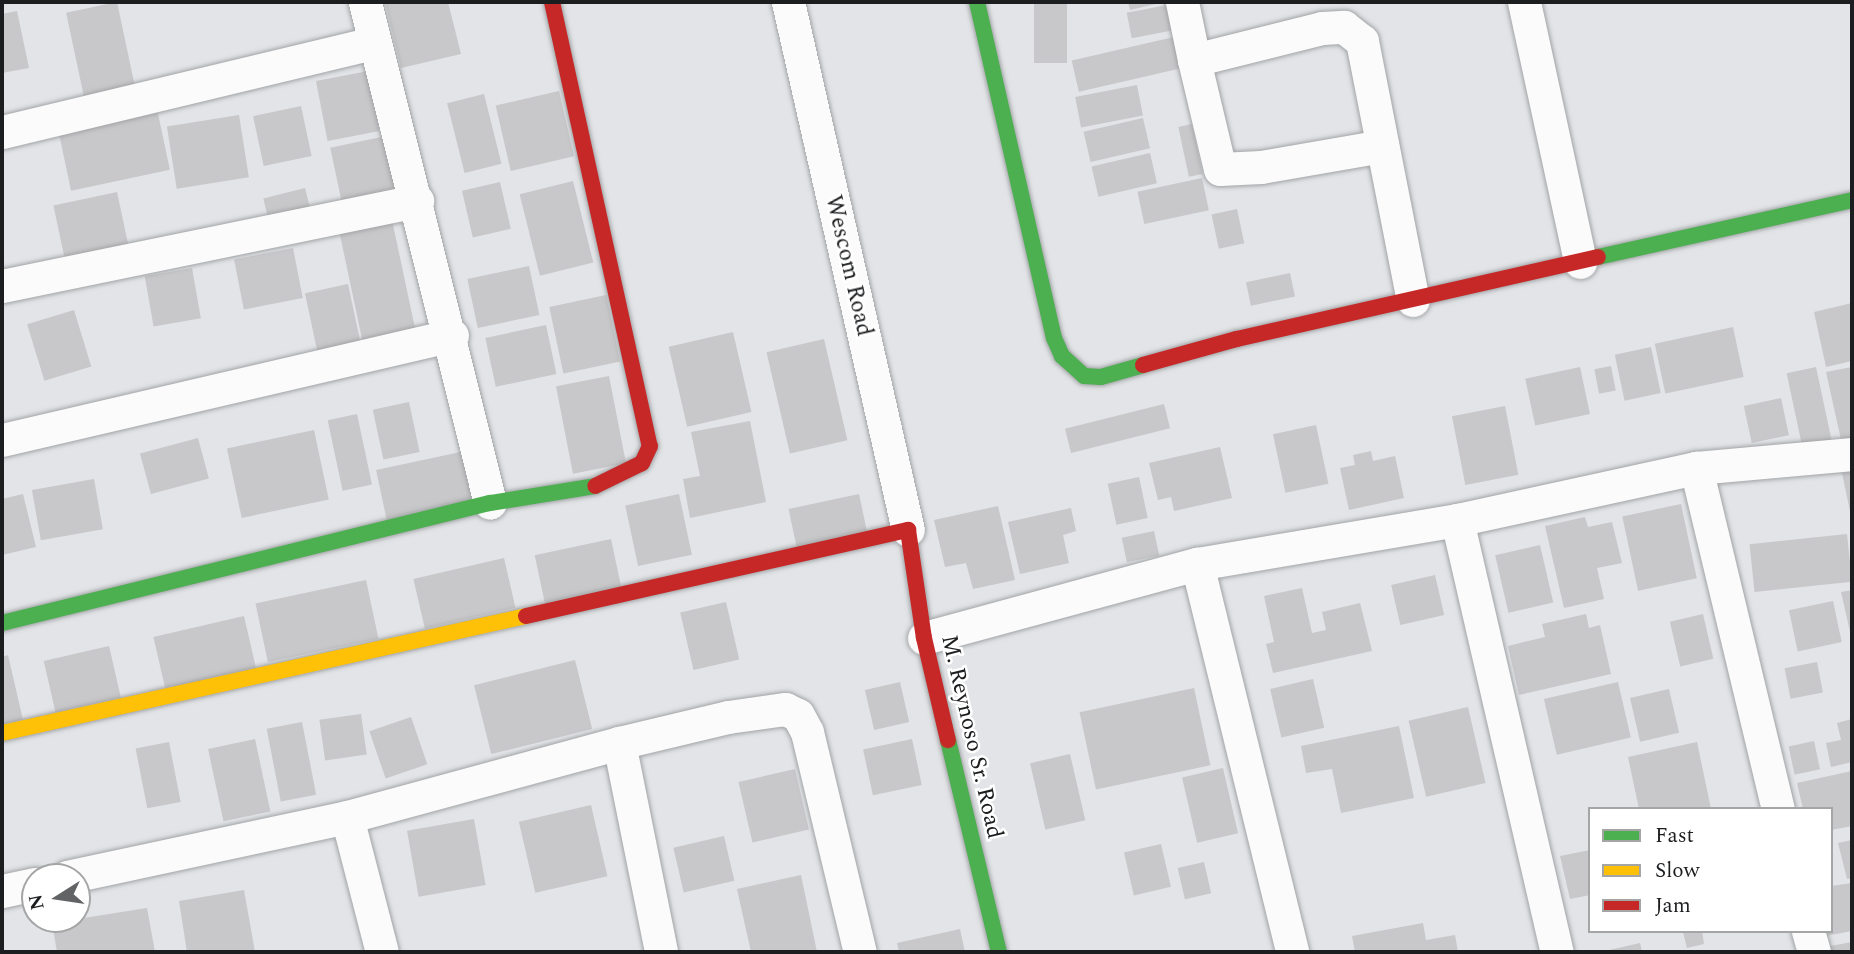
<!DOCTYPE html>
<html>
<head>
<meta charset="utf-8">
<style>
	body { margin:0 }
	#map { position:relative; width:1854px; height:954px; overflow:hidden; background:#e2e4e7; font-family:Spectral,serif }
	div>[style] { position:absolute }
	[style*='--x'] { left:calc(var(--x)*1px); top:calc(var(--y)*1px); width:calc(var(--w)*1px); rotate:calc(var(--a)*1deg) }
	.building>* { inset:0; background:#c8c7c9; transform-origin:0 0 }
	.roads { filter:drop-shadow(0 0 2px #a2a4a6) drop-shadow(0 0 2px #a2a4a6) }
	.street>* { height:33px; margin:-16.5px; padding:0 16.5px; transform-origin:16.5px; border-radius:16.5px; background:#fbfbfb }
	.fast>* { height:16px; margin:-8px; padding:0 8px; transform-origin:8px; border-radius:8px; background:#4caf50 }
	.slow>* { height:16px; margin:-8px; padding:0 8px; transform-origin:8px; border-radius:8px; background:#ffc107 }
	.jam>* { height:16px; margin:-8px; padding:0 8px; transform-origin:8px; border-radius:8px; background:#c62828 }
	span { translate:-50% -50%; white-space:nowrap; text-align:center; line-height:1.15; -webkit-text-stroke:5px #fff; paint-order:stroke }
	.street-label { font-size:23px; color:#1c1d1f }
	.frame { position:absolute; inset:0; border:4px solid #1c1d1f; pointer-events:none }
	.legend { position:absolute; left:1588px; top:807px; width:245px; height:126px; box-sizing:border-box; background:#fff; border:2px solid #a4a5a5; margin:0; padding:9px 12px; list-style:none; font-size:21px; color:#1c1d1f }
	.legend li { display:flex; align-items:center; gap:14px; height:35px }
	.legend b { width:35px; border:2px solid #a4a5a5 }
	.north { position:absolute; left:21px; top:863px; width:70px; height:70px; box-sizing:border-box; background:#fff; border:2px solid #a4a5a5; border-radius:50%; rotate:258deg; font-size:19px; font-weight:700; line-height:28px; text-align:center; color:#1c1d1f }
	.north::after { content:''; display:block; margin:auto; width:24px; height:32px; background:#616365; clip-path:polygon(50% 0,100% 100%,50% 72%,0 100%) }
</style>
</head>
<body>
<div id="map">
	<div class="building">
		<div style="left:117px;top:2px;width:97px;height:52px;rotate:78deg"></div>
		<div style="clip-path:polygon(385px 2px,448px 2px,461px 54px,401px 68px)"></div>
		<div style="left:1034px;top:2px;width:33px;height:61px"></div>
		<div style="clip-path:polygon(1128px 2px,1159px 2px,1160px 3px,1130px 10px)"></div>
		<div style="left:1167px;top:5px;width:26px;height:41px;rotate:79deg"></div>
		<div style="clip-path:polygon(17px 11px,29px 68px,2px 73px,2px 14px)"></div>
		<div style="left:1174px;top:37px;width:32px;height:105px;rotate:77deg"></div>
		<div style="left:368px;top:71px;width:61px;height:53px;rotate:79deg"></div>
		<div style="left:1137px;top:85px;width:31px;height:63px;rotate:79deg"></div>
		<div style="left:559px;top:91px;width:67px;height:65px;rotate:77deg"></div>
		<div style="left:484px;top:94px;width:72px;height:38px;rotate:76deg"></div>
		<div style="left:301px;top:106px;width:51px;height:49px;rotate:78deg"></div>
		<div style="left:157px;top:109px;width:62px;height:101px;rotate:78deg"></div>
		<div style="left:239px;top:115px;width:63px;height:73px;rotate:81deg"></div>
		<div style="left:1143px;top:118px;width:31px;height:61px;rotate:77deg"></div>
		<div style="left:1192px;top:124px;width:51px;height:14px;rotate:78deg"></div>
		<div style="left:386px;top:136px;width:62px;height:57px;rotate:78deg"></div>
		<div style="left:1150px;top:153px;width:31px;height:60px;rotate:77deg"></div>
		<div style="left:1202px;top:178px;width:33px;height:66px;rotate:78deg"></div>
		<div style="left:573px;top:181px;width:84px;height:55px;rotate:76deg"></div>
		<div style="left:500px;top:182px;width:48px;height:39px;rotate:77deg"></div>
		<div style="left:305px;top:188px;width:30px;height:43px;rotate:76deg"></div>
		<div style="left:117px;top:192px;width:63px;height:65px;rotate:78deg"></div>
		<div style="left:1237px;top:209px;width:35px;height:26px;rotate:78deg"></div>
		<div style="left:392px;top:220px;width:113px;height:54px;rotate:78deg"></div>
		<div style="left:293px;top:248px;width:51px;height:60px;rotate:79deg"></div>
		<div style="left:529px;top:266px;width:50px;height:63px;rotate:78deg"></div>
		<div style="left:192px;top:268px;width:51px;height:48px;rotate:80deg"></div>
		<div style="left:1290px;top:273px;width:24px;height:45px;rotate:78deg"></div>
		<div style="left:348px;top:284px;width:66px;height:44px;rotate:78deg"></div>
		<div style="left:606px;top:295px;width:68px;height:58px;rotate:78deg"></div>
		<div style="clip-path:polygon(1852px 303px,1852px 361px,1826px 367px,1814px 312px)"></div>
		<div style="left:74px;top:310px;width:59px;height:49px;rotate:73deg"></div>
		<div style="left:546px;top:325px;width:50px;height:62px;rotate:78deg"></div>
		<div style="left:1733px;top:327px;width:51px;height:80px;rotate:78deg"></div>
		<div style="left:733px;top:332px;width:82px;height:66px;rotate:77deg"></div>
		<div style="left:824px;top:339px;width:104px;height:59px;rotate:77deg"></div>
		<div style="left:1651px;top:347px;width:47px;height:37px;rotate:78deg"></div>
		<div style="left:1611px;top:366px;width:25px;height:17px;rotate:79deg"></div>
		<div style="left:1580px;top:367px;width:48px;height:56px;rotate:78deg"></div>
		<div style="left:1816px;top:367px;width:77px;height:30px;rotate:78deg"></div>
		<div style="clip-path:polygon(1852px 367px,1852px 442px,1842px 444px,1826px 372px)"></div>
		<div style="left:609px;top:376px;width:89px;height:54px;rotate:79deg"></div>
		<div style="left:1781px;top:398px;width:38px;height:38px;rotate:78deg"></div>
		<div style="left:409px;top:402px;width:51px;height:37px;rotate:78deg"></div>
		<div style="left:1164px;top:404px;width:25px;height:102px;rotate:76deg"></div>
		<div style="left:1505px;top:406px;width:70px;height:54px;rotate:79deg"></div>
		<div style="left:357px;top:414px;width:72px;height:30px;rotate:78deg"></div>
		<div style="clip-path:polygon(750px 421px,766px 502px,690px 518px,683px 479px,700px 476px,691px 432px)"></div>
		<div style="left:1316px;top:425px;width:60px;height:44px;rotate:78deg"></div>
		<div style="left:314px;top:430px;width:71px;height:89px;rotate:78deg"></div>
		<div style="left:198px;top:438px;width:42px;height:60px;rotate:75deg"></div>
		<div style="clip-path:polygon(1220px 447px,1232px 498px,1174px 511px,1171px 497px,1158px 500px,1149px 463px)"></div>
		<div style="left:470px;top:450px;width:52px;height:96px;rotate:78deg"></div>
		<div style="clip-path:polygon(1371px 451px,1373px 461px,1395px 456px,1404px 498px,1349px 510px,1340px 468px,1355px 465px,1353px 455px)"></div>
		<div style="clip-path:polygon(1852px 471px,1852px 516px,1851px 516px,1842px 473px)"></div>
		<div style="left:1139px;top:477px;width:42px;height:32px;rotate:78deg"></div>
		<div style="left:94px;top:479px;width:51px;height:63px;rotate:80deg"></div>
		<div style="clip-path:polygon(23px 494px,36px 547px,2px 555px,2px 499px)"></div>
		<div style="left:679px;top:494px;width:62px;height:55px;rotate:78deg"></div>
		<div style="left:859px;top:494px;width:45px;height:72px;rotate:78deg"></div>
		<div style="left:1681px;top:504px;width:76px;height:60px;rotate:78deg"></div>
		<div style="clip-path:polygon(998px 506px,1015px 580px,973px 589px,966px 563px,945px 567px,934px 520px)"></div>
		<div style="clip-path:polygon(1071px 508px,1076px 531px,1063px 535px,1069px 563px,1020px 574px,1008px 522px)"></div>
		<div style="clip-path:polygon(1585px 517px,1588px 527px,1612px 522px,1622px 563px,1597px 568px,1604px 599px,1564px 608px,1545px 526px)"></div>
		<div style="left:1154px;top:531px;width:25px;height:33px;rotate:78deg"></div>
		<div style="left:1847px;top:534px;width:48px;height:98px;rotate:84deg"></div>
		<div style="left:611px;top:539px;width:54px;height:78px;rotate:78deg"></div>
		<div style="left:1540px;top:545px;width:59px;height:46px;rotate:77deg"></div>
		<div style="left:504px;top:558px;width:51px;height:93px;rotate:77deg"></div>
		<div style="left:1435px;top:575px;width:41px;height:45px;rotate:77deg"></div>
		<div style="left:366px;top:580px;width:60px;height:113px;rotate:78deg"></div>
		<div style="clip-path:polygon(1302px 588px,1312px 633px,1326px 630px,1322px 612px,1360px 603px,1372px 651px,1273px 673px,1266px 644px,1274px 642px,1264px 596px)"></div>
		<div style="clip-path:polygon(1852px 590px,1852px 636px,1851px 636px,1841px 592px)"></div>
		<div style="left:1833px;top:601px;width:42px;height:45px;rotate:78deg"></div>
		<div style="left:726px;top:602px;width:59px;height:47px;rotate:77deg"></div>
		<div style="clip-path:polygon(1586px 614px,1589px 628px,1600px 625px,1611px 674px,1519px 695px,1508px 646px,1545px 637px,1542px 624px)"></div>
		<div style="left:1703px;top:614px;width:46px;height:34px;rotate:77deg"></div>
		<div style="left:244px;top:616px;width:57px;height:93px;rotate:77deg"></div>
		<div style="left:109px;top:646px;width:53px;height:67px;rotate:77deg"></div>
		<div style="clip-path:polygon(8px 655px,23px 720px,2px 725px,2px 657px)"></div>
		<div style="left:575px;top:660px;width:71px;height:104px;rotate:76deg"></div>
		<div style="left:1817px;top:662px;width:31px;height:33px;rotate:79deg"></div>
		<div style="left:1313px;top:679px;width:50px;height:44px;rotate:77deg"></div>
		<div style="left:900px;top:682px;width:41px;height:36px;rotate:77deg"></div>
		<div style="left:1618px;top:682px;width:57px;height:76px;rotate:77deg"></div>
		<div style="left:1194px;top:688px;width:79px;height:117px;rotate:78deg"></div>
		<div style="left:1669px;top:689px;width:45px;height:40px;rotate:77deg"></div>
		<div style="left:1468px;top:707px;width:78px;height:61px;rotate:77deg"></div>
		<div style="left:361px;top:714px;width:41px;height:42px;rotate:82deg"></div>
		<div style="left:411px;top:717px;width:50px;height:44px;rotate:71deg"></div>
		<div style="clip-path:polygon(1852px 719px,1852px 762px,1831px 767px,1826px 743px,1841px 740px,1837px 723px)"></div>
		<div style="left:302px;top:722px;width:74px;height:36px;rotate:79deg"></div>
		<div style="clip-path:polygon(1399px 726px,1414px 798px,1341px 813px,1332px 769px,1306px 773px,1301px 746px)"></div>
		<div style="left:255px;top:739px;width:74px;height:48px;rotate:78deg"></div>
		<div style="left:912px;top:739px;width:47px;height:50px;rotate:78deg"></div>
		<div style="left:1814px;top:741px;width:29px;height:26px;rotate:78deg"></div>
		<div style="left:169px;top:742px;width:61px;height:34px;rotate:79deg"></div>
		<div style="clip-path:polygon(1697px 742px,1711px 809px,1639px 809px,1628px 757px)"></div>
		<div style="left:1070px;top:754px;width:68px;height:41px;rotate:77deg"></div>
		<div style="left:1223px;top:768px;width:67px;height:42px;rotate:77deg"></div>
		<div style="left:795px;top:769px;width:62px;height:58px;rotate:77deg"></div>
		<div style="clip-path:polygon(1852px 771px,1852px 826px,1831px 830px,1831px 809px,1803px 809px,1797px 783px)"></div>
		<div style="left:591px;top:805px;width:73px;height:74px;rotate:77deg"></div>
		<div style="left:474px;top:819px;width:67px;height:68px;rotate:80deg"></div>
		<div style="left:724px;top:836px;width:46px;height:52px;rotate:77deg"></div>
		<div style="clip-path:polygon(1852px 840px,1852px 878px,1847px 879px,1838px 843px)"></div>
		<div style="left:1161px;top:844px;width:44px;height:38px;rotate:77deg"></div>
		<div style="clip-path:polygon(1590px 850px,1590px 895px,1570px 899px,1560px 856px)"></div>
		<div style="left:1204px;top:862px;width:32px;height:27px;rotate:77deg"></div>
		<div style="clip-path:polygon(801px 875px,817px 952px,751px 952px,737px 889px)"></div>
		<div style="clip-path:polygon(1852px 883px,1852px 931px,1815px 938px,1814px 931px,1831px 931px,1831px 886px)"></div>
		<div style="clip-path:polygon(244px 890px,255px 952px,187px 952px,179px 901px)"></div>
		<div style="clip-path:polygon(147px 908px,155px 952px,57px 952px,52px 923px)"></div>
		<div style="clip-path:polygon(1423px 923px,1426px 940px,1455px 935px,1458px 952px,1355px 952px,1352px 936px)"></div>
		<div style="clip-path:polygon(960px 929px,965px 952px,899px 952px,897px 943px)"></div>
		<div style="clip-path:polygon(1702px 931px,1704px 944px,1687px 948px,1683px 932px)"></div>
		<div style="clip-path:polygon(1852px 942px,1852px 952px,1826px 952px,1825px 947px)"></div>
		<div style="clip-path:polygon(1640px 943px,1642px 952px,1605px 952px,1605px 951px)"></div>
	</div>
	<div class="roads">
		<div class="street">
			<div style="--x:365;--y:2;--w:516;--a:75.99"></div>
			<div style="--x:788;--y:2;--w:541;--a:77.2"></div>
			<div style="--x:1182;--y:2;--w:59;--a:78.3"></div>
			<div style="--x:1194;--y:60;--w:132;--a:-14"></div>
			<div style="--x:1322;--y:28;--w:22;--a:-3"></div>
			<div style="--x:1344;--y:27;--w:23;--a:38"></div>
			<div style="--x:1362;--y:41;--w:264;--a:78.9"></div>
			<div style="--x:1524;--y:2;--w:266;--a:77.8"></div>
			<div style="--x:1194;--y:60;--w:112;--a:76.6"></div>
			<div style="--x:1220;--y:169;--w:41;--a:-2.8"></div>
			<div style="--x:1261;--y:167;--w:123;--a:-9.8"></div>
			<div style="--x:2;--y:132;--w:382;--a:-13.5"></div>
			<div style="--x:2;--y:286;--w:424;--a:-11.6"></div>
			<div style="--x:2;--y:440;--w:462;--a:-13.1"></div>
			<div style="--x:1696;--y:468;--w:351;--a:76.5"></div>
			<div style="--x:1457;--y:520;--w:443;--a:77"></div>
			<div style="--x:1197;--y:564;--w:399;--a:76.2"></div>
			<div style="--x:924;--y:638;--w:283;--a:-15.2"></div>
			<div style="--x:1197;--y:564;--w:264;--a:-9.6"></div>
			<div style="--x:1457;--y:520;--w:245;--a:-12.3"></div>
			<div style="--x:1696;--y:468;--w:157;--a:-5.1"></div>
			<div style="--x:619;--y:743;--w:213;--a:78.6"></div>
			<div style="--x:347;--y:817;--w:139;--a:75.5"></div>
			<div style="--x:67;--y:877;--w:286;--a:-12.1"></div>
			<div style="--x:347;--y:817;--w:282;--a:-15.2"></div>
			<div style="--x:619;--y:743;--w:112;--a:-13.4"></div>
			<div style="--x:728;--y:717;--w:58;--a:-8"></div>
			<div style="--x:785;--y:709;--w:14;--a:25"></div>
			<div style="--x:798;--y:715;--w:19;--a:62"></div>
			<div style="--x:807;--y:732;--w:226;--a:76.5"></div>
			<div style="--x:2;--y:891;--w:34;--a:-12"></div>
			<div style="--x:1808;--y:931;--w:22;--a:74"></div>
		</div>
		<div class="fast">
			<div style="--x:977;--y:2;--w:345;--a:77.1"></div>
			<div style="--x:1054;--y:338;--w:20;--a:66"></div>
			<div style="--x:1062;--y:356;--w:30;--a:42"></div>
			<div style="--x:1084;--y:376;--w:17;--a:3"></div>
			<div style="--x:1101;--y:377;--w:44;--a:-15.9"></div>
			<div style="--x:1598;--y:257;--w:260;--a:-12.6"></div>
			<div style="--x:2;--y:623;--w:503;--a:-13.82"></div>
			<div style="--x:490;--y:503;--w:106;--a:-9.2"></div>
			<div style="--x:948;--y:740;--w:218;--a:76.5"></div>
		</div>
		<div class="slow">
			<div style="--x:2;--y:733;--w:537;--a:-12.59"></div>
		</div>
		<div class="jam">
			<div style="--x:552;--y:2;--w:455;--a:77.6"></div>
			<div style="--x:650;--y:446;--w:19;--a:115"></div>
			<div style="--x:642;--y:463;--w:52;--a:153.9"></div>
			<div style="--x:1143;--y:365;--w:98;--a:-15.5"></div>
			<div style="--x:1237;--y:339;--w:370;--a:-12.8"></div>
			<div style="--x:526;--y:616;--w:392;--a:-12.7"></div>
			<div style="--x:908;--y:530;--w:109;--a:81.6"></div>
			<div style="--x:924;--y:638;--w:105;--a:76.8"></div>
		</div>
	</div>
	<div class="street-label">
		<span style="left:848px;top:266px;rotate:77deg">Wescom Road</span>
		<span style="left:971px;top:737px;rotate:77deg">M. Reynoso Sr. Road</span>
	</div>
	<div class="frame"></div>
	<ul class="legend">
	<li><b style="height:9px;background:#4caf50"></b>Fast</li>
	<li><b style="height:9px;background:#ffc107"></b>Slow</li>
	<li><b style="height:9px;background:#c62828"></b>Jam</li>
	</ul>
	<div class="north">N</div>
</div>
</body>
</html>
